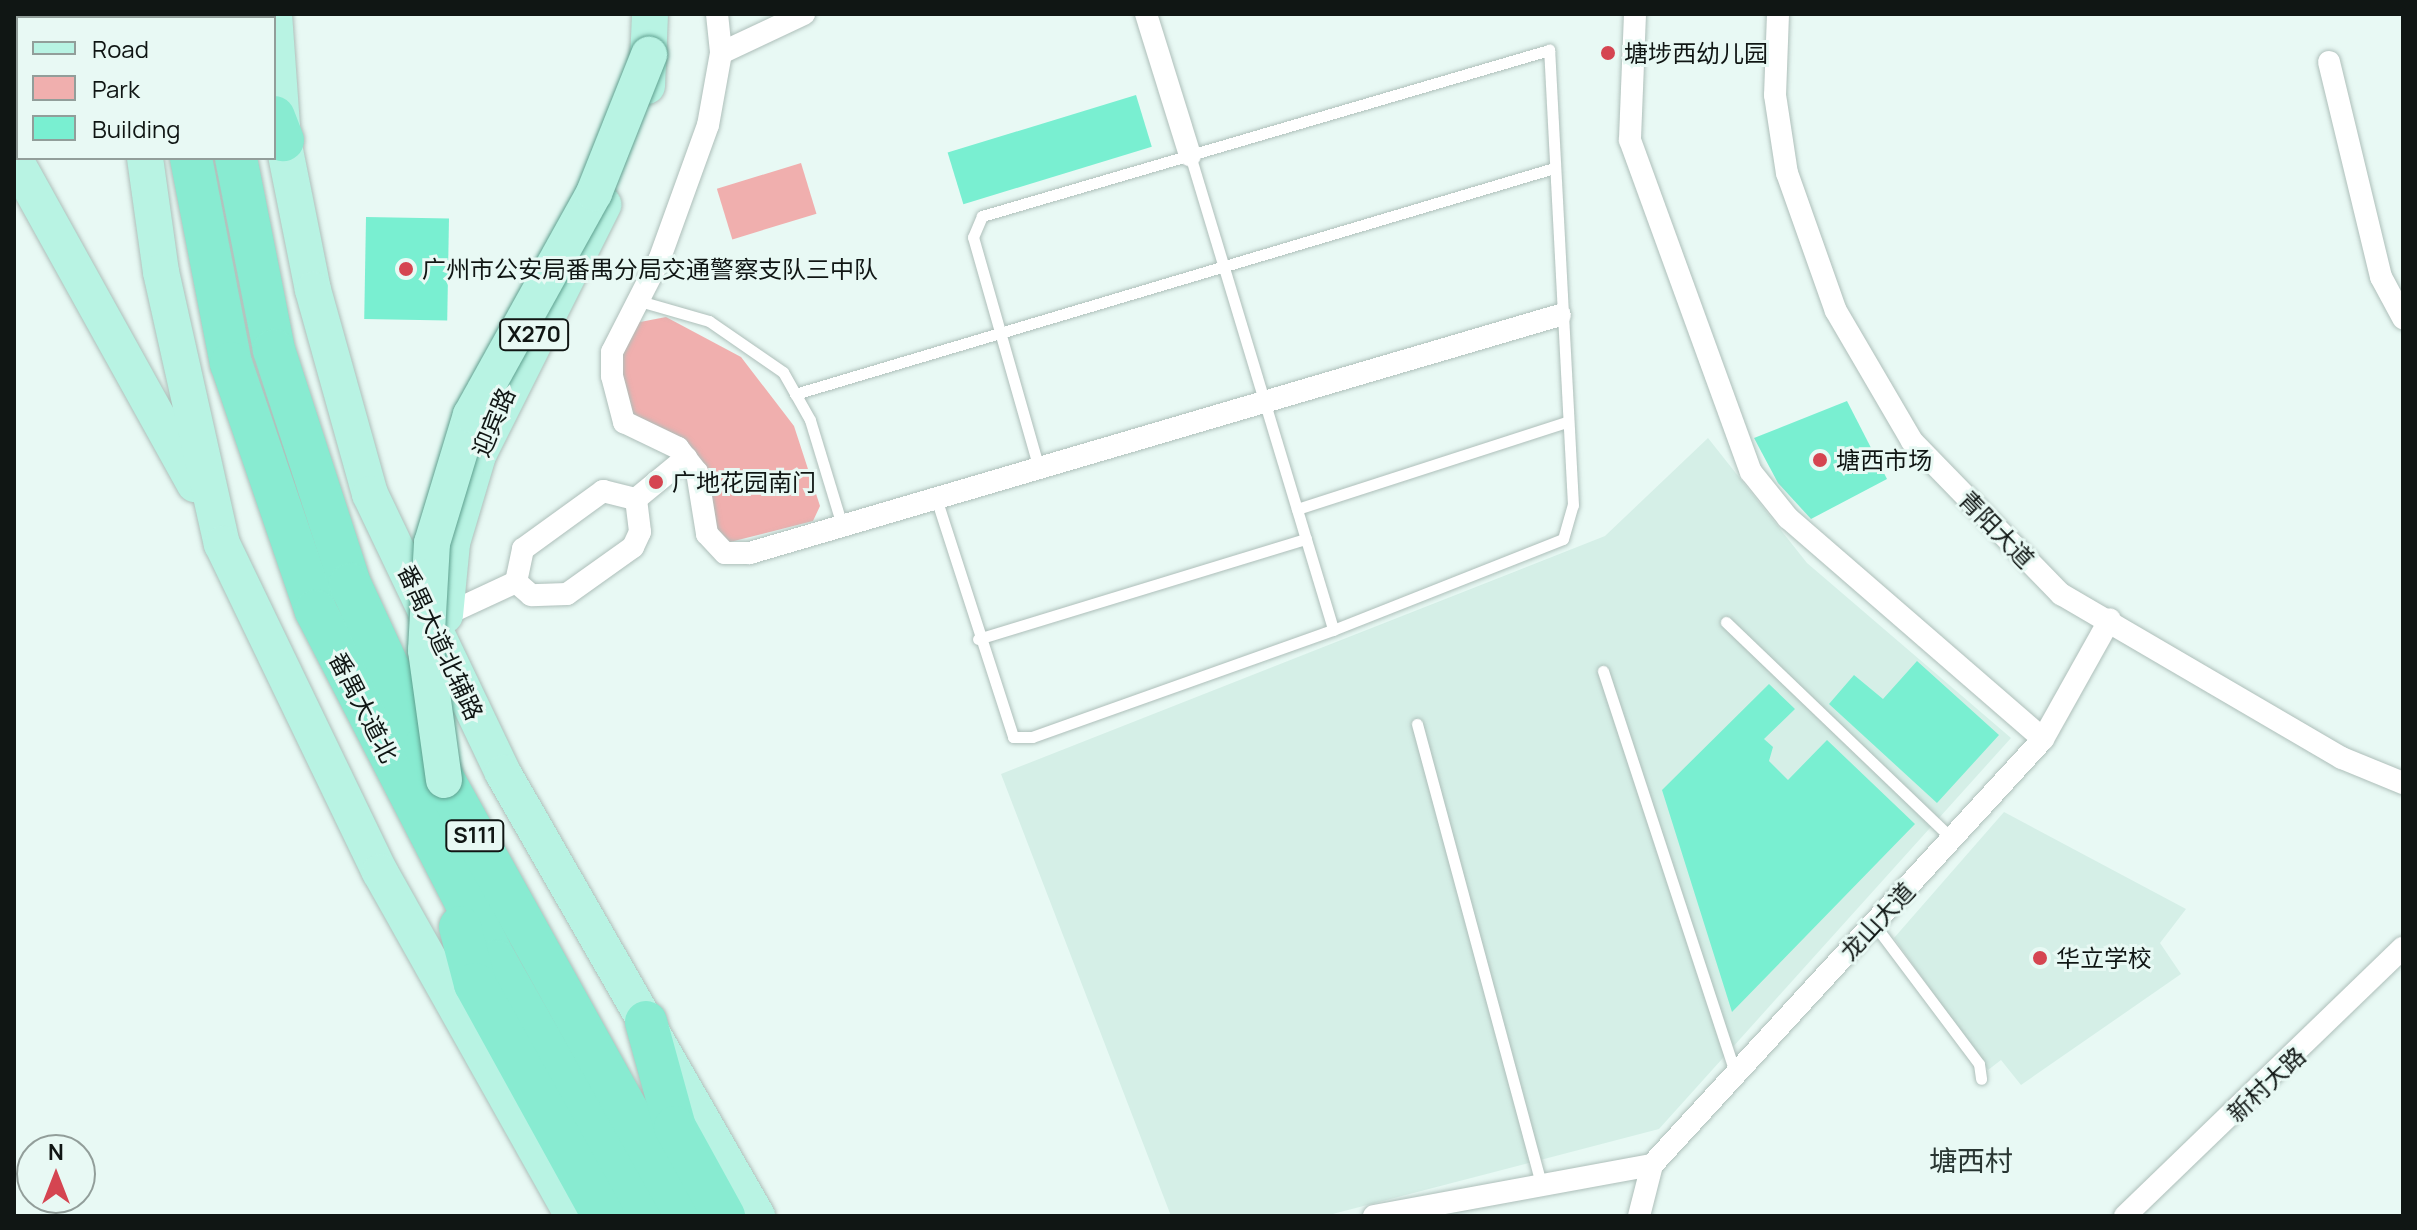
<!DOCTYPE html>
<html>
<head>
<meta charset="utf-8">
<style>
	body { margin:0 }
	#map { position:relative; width:2417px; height:1230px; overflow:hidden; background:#e8f9f4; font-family:Manrope,"Noto Sans SC",sans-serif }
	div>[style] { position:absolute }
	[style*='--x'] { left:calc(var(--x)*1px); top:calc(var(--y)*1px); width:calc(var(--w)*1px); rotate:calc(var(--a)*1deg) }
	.built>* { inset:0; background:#d5efe7 }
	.green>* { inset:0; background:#f0afae; transform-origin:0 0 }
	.building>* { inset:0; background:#79efd1; transform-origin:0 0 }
	.roads { filter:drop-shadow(0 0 2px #aebfba) drop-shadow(0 0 2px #aebfba) }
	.lane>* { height:11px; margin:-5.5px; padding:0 5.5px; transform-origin:5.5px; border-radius:5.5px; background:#fff }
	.street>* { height:22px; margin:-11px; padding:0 11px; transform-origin:11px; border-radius:11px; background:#fff }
	.primary>* { height:36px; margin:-18px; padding:0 18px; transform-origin:18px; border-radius:18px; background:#b8f3e3 }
	.highway>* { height:42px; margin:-21px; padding:0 21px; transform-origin:21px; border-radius:21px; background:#88ebd1 }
	.bridges { filter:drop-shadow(0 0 2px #5ea08f) drop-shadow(0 0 2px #5ea08f) }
	.primary-bridge>* { height:36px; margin:-18px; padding:0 18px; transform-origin:18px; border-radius:18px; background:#b8f3e3 }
	.dots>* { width:22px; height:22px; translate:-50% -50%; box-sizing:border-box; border:4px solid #e8f9f4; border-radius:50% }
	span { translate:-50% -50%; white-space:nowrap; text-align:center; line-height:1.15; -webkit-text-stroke:6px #e8f9f4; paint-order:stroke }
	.shield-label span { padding:2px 6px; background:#e8f9f4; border:2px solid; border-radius:6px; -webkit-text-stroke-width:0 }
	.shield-label { font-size:22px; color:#101614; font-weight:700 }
	.poi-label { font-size:24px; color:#101614 }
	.left { translate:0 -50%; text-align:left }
	.street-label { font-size:24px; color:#101614 }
	.quarter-label { font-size:28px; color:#293632 }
	.frame { position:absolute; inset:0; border:16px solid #101614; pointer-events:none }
	.legend { position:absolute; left:16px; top:16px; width:260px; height:144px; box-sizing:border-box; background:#e8f9f4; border:2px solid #929e9a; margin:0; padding:10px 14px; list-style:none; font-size:24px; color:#101614 }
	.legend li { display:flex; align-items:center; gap:16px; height:40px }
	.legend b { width:40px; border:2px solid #929e9a }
	.north { position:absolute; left:16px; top:1134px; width:80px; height:80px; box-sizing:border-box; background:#e8f9f4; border:2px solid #929e9a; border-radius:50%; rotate:0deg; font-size:22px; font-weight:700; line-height:32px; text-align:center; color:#101614 }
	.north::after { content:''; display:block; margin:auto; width:28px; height:36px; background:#d54551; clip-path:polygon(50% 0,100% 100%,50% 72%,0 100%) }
</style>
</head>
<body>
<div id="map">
	<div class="built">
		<div style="clip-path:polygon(1708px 438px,1807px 563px,2011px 738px,1659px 1129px,1325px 1216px,1171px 1216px,1001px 774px,1605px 536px)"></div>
		<div style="clip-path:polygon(2004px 812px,2186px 909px,2160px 943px,2181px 974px,2021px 1085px,2001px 1060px,1988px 1070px,1894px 938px)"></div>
	</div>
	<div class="green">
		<div style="left:801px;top:163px;width:53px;height:88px;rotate:73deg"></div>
		<div style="clip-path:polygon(666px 317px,741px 357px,794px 426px,820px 506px,813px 521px,730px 542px,713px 525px,704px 465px,633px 418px,621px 400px,620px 354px,635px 323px)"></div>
	</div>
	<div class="building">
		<div style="left:1136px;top:95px;width:54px;height:197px;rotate:73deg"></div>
		<div style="left:366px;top:217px;width:83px;height:102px;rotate:1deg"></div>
		<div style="clip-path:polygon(1847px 401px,1887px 479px,1811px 519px,1778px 483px,1754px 438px)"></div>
		<div style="clip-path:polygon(1917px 661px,1999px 735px,1937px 803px,1829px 704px,1854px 675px,1883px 699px)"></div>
		<div style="clip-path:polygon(1769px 684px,1795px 709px,1764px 739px,1773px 747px,1769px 761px,1788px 780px,1827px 740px,1915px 824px,1732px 1012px,1662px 790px)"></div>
	</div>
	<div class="roads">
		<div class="lane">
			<div style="--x:1190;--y:155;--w:496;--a:73.2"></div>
			<div style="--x:636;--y:300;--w:76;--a:16"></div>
			<div style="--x:709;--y:321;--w:90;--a:34.6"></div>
			<div style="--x:783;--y:372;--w:55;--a:60.6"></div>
			<div style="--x:810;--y:420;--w:110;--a:73.1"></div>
			<div style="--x:795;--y:394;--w:792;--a:-16.58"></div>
			<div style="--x:936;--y:498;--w:251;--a:72.1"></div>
			<div style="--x:1013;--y:737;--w:19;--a:0"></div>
			<div style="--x:1032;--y:737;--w:319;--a:-19.6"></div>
			<div style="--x:1333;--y:630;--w:247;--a:-21.6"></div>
			<div style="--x:1563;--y:539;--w:35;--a:-74"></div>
			<div style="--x:1573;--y:505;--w:456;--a:-93"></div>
			<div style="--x:1549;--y:50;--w:591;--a:163.68"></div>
			<div style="--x:982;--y:216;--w:23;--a:113"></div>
			<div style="--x:973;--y:237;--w:240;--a:74.1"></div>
			<div style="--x:1297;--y:509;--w:284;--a:-17.9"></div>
			<div style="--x:1726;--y:622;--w:313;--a:43.8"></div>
			<div style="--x:978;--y:639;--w:343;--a:-17"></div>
			<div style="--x:1603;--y:671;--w:423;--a:71.8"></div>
			<div style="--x:1417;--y:724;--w:474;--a:74.9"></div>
			<div style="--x:1874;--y:924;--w:175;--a:53.1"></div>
			<div style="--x:1979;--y:1064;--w:15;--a:82"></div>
		</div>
		<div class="street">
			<div style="--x:717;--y:14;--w:39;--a:84"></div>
			<div style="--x:721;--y:53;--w:73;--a:100.2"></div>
			<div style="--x:708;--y:125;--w:144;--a:109.9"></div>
			<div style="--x:659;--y:260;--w:103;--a:117.1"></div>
			<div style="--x:612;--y:352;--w:24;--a:90"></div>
			<div style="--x:612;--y:376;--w:48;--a:75.4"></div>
			<div style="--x:624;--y:422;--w:60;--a:25.7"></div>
			<div style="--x:678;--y:448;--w:31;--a:52"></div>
			<div style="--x:697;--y:472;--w:63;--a:80.8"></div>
			<div style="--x:707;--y:534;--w:26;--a:47"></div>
			<div style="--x:725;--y:553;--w:25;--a:0"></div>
			<div style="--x:750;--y:553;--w:844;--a:-16.37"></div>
			<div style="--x:1146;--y:14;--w:148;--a:72.7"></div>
			<div style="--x:1635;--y:14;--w:126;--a:92.3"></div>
			<div style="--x:1630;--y:140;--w:353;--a:70"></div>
			<div style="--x:1751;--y:472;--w:59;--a:51.2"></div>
			<div style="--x:1788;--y:518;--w:337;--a:40.9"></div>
			<div style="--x:1778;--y:14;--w:81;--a:92.1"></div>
			<div style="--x:1775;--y:95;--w:79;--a:81.3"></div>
			<div style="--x:1787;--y:173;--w:146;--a:70.5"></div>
			<div style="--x:1836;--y:311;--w:151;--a:59.7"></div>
			<div style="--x:1912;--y:441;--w:214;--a:45.8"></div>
			<div style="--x:2061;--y:594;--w:325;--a:30.3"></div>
			<div style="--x:2342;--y:758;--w:66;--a:22.3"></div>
			<div style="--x:721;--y:53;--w:92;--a:-25.2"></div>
			<div style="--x:2329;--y:62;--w:221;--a:76.4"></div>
			<div style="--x:2381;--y:277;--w:47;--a:61.8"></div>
			<div style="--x:603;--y:491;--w:34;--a:14"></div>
			<div style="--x:636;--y:499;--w:33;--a:83"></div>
			<div style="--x:640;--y:532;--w:17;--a:115"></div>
			<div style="--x:633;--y:547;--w:81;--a:144.5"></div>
			<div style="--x:567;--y:594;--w:36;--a:178"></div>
			<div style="--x:531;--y:595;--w:20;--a:-139"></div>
			<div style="--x:516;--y:582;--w:34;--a:-78"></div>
			<div style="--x:523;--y:549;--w:99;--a:-35.9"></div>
			<div style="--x:636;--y:499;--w:65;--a:-39.4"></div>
			<div style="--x:445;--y:615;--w:78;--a:-24.9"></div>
			<div style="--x:1374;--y:1216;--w:283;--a:-10.4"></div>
			<div style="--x:1639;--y:1216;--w:53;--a:-75.7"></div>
			<div style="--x:1652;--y:1165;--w:578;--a:-47.45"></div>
			<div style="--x:2043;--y:739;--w:137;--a:-60.8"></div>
			<div style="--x:2125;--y:1216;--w:386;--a:-44"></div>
		</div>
		<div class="primary">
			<div style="--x:133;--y:14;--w:4;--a:76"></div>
			<div style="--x:274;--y:14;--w:126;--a:85.9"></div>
			<div style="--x:283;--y:140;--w:153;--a:78.7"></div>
			<div style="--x:313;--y:290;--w:212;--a:74.4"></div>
			<div style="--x:370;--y:494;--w:309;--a:64.5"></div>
			<div style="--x:503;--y:773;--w:511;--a:60.17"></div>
			<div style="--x:647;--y:86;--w:72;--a:-87.6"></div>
			<div style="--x:14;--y:158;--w:373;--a:61"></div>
			<div style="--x:145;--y:158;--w:115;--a:82"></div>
			<div style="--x:161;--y:272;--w:279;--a:77.4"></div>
			<div style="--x:222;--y:544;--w:364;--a:64.3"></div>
			<div style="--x:380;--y:872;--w:394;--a:60.7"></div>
			<div style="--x:445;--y:615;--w:72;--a:-84.4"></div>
			<div style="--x:452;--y:543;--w:92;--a:-73.5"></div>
			<div style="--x:478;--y:455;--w:280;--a:-63.4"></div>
		</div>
		<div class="highway">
			<div style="--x:177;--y:14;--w:4;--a:76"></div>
			<div style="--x:241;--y:14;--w:4;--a:76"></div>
			<div style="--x:274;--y:117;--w:25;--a:69"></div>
			<div style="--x:191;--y:158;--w:209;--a:79"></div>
			<div style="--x:231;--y:363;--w:262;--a:71.1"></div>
			<div style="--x:316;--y:611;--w:394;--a:62.8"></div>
			<div style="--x:496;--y:961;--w:293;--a:60.5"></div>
			<div style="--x:236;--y:158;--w:196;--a:78.8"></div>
			<div style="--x:274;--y:350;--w:246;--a:72"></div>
			<div style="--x:350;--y:584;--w:179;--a:65.2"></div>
			<div style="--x:425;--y:746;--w:538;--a:60.96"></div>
			<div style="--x:460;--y:927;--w:59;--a:75.3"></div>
			<div style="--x:475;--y:984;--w:265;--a:61.1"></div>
			<div style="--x:646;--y:1022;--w:109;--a:74.6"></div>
			<div style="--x:675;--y:1127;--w:102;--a:61.2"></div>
		</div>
	</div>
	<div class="bridges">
		<div class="primary-bridge">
			<div style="--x:444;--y:780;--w:131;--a:-97.9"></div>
			<div style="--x:426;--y:650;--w:107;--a:-86.8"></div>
			<div style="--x:432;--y:543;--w:134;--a:-73.1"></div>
			<div style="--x:471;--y:415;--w:254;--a:-61"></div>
			<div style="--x:594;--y:193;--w:149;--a:-68.3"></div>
		</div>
	</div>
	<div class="dots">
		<div style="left:1608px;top:53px;background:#d54551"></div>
		<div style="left:406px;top:269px;background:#d54551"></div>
		<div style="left:1820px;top:460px;background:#d54551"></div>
		<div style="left:656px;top:482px;background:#d54551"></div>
		<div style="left:2040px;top:958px;background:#d54551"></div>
	</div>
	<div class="shield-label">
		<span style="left:534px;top:335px">X270</span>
		<span style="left:475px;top:836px">S111</span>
	</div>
	<div class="poi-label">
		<span class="left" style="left:1624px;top:53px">塘埗西幼儿园</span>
		<span class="left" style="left:422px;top:269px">广州市公安局番禺分局交通警察支队三中队</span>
		<span class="left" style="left:1836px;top:460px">塘西市场</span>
		<span class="left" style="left:672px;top:482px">广地花园南门</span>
		<span class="left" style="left:2056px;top:958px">华立学校</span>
	</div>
	<div class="street-label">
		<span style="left:493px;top:422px;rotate:-67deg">迎宾路</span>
		<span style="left:1997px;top:529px;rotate:46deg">青阳大道</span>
		<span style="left:441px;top:642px;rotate:65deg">番禺大道北辅路</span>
		<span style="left:364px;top:707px;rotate:63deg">番禺大道北</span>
		<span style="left:1877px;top:921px;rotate:-47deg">龙山大道</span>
		<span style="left:2266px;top:1084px;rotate:-43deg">新村大路</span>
	</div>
	<div class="quarter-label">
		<span style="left:1971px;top:1160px">塘西村</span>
	</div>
	<div class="frame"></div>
	<ul class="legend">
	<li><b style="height:10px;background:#b8f3e3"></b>Road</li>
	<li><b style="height:22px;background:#f0afae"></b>Park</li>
	<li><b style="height:22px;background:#79efd1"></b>Building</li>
	</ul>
	<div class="north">N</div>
</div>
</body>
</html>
